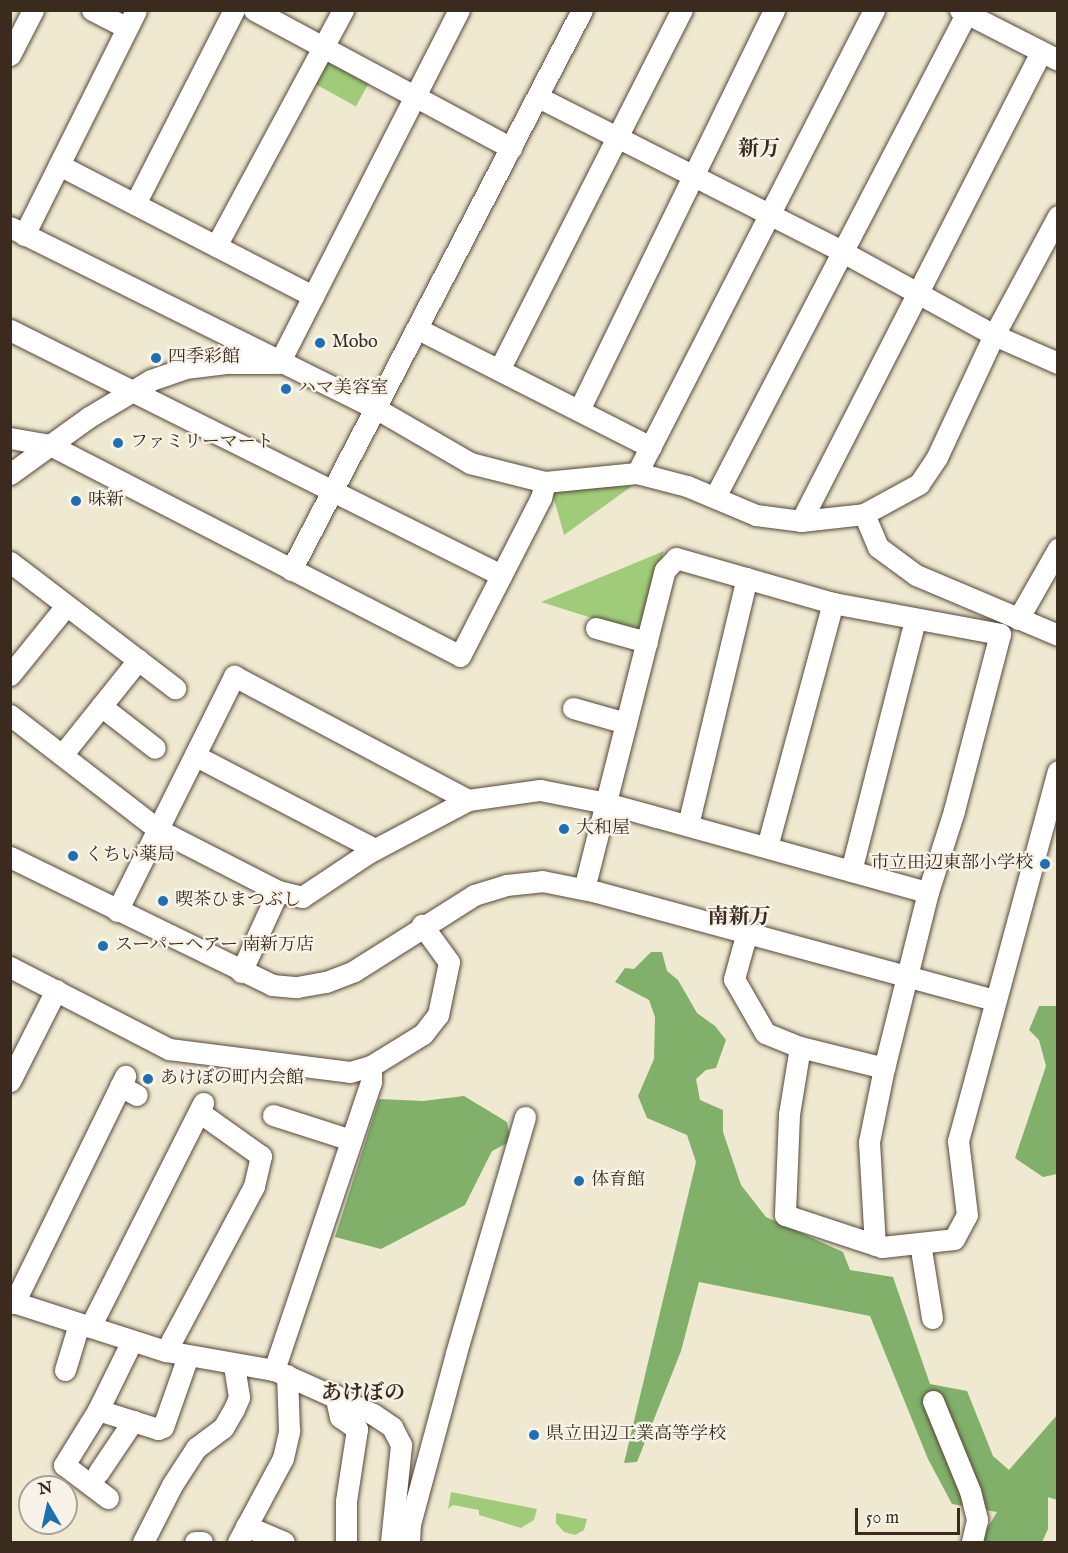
<!DOCTYPE html>
<html>
<head>
<meta charset="utf-8">
<style>
	body { margin:0 }
	#map { position:relative; width:1068px; height:1553px; overflow:hidden; background:#efe9d1; font-family:"IM FELL English","Noto Serif JP",serif }
	div>[style] { position:absolute }
	[style*='--x'] { left:calc(var(--x)*1px); top:calc(var(--y)*1px); width:calc(var(--w)*1px); rotate:calc(var(--a)*1deg) }
	.green>* { inset:0; background:#a0cc79; transform-origin:0 0 }
	.forest>* { inset:0; background:#80b069 }
	.roads { filter:drop-shadow(0 0 2px #564739) drop-shadow(0 0 2px #564739) }
	.minor>* { height:21px; margin:-10.5px; padding:0 10.5px; transform-origin:10.5px; border-radius:10.5px; background:#fff }
	.dots>* { width:16px; height:16px; translate:-50% -50%; box-sizing:border-box; border:3px solid #f7f3e8; border-radius:50% }
	span { translate:-50% -50%; white-space:nowrap; text-align:center; line-height:1.15; -webkit-text-stroke:4.5px #f7f3e8; paint-order:stroke }
	.poi-label { font-size:18px; color:#3b2a1e }
	.left { translate:0 -50%; text-align:left }
	.right { translate:-100% -50%; text-align:right }
	.quarter-label { font-size:21px; color:#3b2a1e; font-weight:700 }
	.frame { position:absolute; inset:0; border:12px solid #3b2a1e; pointer-events:none }
	.north { position:absolute; left:18px; top:1475px; width:60px; height:60px; box-sizing:border-box; background:#f7f3e8; border:2px solid #aca397; border-radius:50%; rotate:351deg; font-size:16px; font-weight:700; line-height:24px; text-align:center; color:#3b2a1e }
	.north::after { content:''; display:block; margin:auto; width:21px; height:27px; background:#1f6fb2; clip-path:polygon(50% 0,100% 100%,50% 72%,0 100%) }
	.scale { position:absolute; left:855px; top:1508px; width:105px; height:27px; box-sizing:border-box; border:3px solid #3b2a1e; border-top:0; padding-left:8px; font-size:18px; line-height:21px; white-space:nowrap; color:#3b2a1e; -webkit-text-stroke:4px #f7f3e8; paint-order:stroke }
</style>
</head>
<body>
<div id="map">
	<div class="green">
		<div style="left:326px;top:51px;width:53px;height:34px;rotate:29deg"></div>
		<div style="clip-path:polygon(632px 486px,564px 535px,553px 495px,555px 489px)"></div>
		<div style="clip-path:polygon(664px 551px,640px 633px,541px 602px)"></div>
		<div style="clip-path:polygon(451px 1492px,537px 1509px,534px 1520px,521px 1528px,479px 1515px,479px 1510px,453px 1505px,448px 1509px)"></div>
		<div style="clip-path:polygon(556px 1513px,587px 1519px,584px 1530px,575px 1535px,564px 1532px,556px 1523px)"></div>
	</div>
	<div class="forest">
		<div style="clip-path:polygon(651px 952px,662px 952px,667px 971px,678px 980px,697px 1013px,715px 1026px,726px 1040px,716px 1068px,706px 1070px,696px 1079px,700px 1100px,723px 1110px,723px 1132px,741px 1185px,766px 1217px,843px 1252px,850px 1270px,893px 1277px,930px 1384px,967px 1391px,993px 1456px,1009px 1470px,1057px 1415px,1057px 1500px,1048px 1497px,1048px 1529px,1042px 1542px,979px 1542px,997px 1512px,952px 1504px,928px 1459px,870px 1316px,699px 1282px,681px 1351px,637px 1462px,624px 1463px,696px 1162px,687px 1135px,647px 1118px,638px 1096px,654px 1059px,655px 1017px,649px 1000px,615px 982px,625px 968px,634px 969px)"></div>
		<div style="clip-path:polygon(1039px 1006px,1058px 1006px,1057px 1174px,1043px 1177px,1015px 1158px,1046px 1066px,1039px 1040px,1029px 1030px)"></div>
		<div style="clip-path:polygon(464px 1096px,507px 1122px,511px 1141px,492px 1151px,465px 1205px,381px 1249px,335px 1237px,379px 1099px,423px 1101px)"></div>
	</div>
	<div class="roads">
		<div class="minor">
			<div style="--x:92;--y:10;--w:39;--a:27"></div>
			<div style="--x:254;--y:10;--w:292;--a:28.2"></div>
			<div style="--x:960;--y:10;--w:110;--a:27"></div>
			<div style="--x:10;--y:55;--w:51;--a:-62.9"></div>
			<div style="--x:538;--y:97;--w:342;--a:26.9"></div>
			<div style="--x:843;--y:252;--w:172;--a:28.8"></div>
			<div style="--x:994;--y:335;--w:70;--a:23.6"></div>
			<div style="--x:59;--y:165;--w:286;--a:27.3"></div>
			<div style="--x:135;--y:204;--w:218;--a:-63"></div>
			<div style="--x:10;--y:227;--w:410;--a:26.4"></div>
			<div style="--x:377;--y:409;--w:108;--a:30.1"></div>
			<div style="--x:470;--y:463;--w:77;--a:14.2"></div>
			<div style="--x:545;--y:482;--w:92;--a:-5.6"></div>
			<div style="--x:637;--y:473;--w:52;--a:14.6"></div>
			<div style="--x:687;--y:486;--w:75;--a:22.8"></div>
			<div style="--x:756;--y:515;--w:45;--a:7.6"></div>
			<div style="--x:801;--y:521;--w:63;--a:-6.3"></div>
			<div style="--x:864;--y:514;--w:63;--a:-28.6"></div>
			<div style="--x:919;--y:484;--w:32;--a:-56"></div>
			<div style="--x:937;--y:457;--w:135;--a:-65"></div>
			<div style="--x:994;--y:335;--w:135;--a:-61.7"></div>
			<div style="--x:24;--y:235;--w:251;--a:-63.5"></div>
			<div style="--x:216;--y:246;--w:268;--a:-61.7"></div>
			<div style="--x:418;--y:329;--w:261;--a:26.9"></div>
			<div style="--x:10;--y:330;--w:549;--a:26.52"></div>
			<div style="--x:279;--y:363;--w:396;--a:-63"></div>
			<div style="--x:499;--y:370;--w:404;--a:-63.1"></div>
			<div style="--x:579;--y:410;--w:445;--a:-64"></div>
			<div style="--x:10;--y:438;--w:41;--a:9.9"></div>
			<div style="--x:50;--y:445;--w:461;--a:27.2"></div>
			<div style="--x:460;--y:656;--w:178;--a:-62.9"></div>
			<div style="--x:541;--y:498;--w:16;--a:-76"></div>
			<div style="--x:637;--y:473;--w:520;--a:-62.89"></div>
			<div style="--x:10;--y:474;--w:97;--a:-35.8"></div>
			<div style="--x:89;--y:417;--w:72;--a:-30.8"></div>
			<div style="--x:151;--y:380;--w:36;--a:-19"></div>
			<div style="--x:185;--y:368;--w:39;--a:-7"></div>
			<div style="--x:224;--y:363;--w:51;--a:0"></div>
			<div style="--x:715;--y:497;--w:544;--a:-62.54"></div>
			<div style="--x:864;--y:514;--w:36;--a:67"></div>
			<div style="--x:878;--y:547;--w:47;--a:36.4"></div>
			<div style="--x:916;--y:575;--w:154;--a:22.9"></div>
			<div style="--x:801;--y:521;--w:527;--a:-62.9"></div>
			<div style="--x:10;--y:562;--w:208;--a:37.4"></div>
			<div style="--x:291;--y:570;--w:631;--a:-62.54"></div>
			<div style="--x:1018;--y:619;--w:81;--a:-60.3"></div>
			<div style="--x:596;--y:628;--w:53;--a:15.4"></div>
			<div style="--x:10;--y:675;--w:87;--a:-51"></div>
			<div style="--x:101;--y:706;--w:68;--a:37.9"></div>
			<div style="--x:573;--y:708;--w:55;--a:15.8"></div>
			<div style="--x:10;--y:715;--w:188;--a:37.7"></div>
			<div style="--x:159;--y:830;--w:134;--a:27.1"></div>
			<div style="--x:278;--y:891;--w:25;--a:14"></div>
			<div style="--x:302;--y:897;--w:79;--a:-33.7"></div>
			<div style="--x:368;--y:853;--w:113;--a:-27.9"></div>
			<div style="--x:468;--y:800;--w:73;--a:-7.9"></div>
			<div style="--x:540;--y:790;--w:67;--a:11.1"></div>
			<div style="--x:606;--y:803;--w:334;--a:15.5"></div>
			<div style="--x:62;--y:755;--w:122;--a:-51.3"></div>
			<div style="--x:196;--y:756;--w:202;--a:27.5"></div>
			<div style="--x:688;--y:825;--w:254;--a:-76.6"></div>
			<div style="--x:767;--y:847;--w:253;--a:-74.9"></div>
			<div style="--x:10;--y:857;--w:292;--a:26"></div>
			<div style="--x:272;--y:985;--w:25;--a:5"></div>
			<div style="--x:297;--y:987;--w:29;--a:-10"></div>
			<div style="--x:326;--y:982;--w:30;--a:-21"></div>
			<div style="--x:354;--y:971;--w:142;--a:-32.3"></div>
			<div style="--x:474;--y:895;--w:34;--a:-17"></div>
			<div style="--x:506;--y:885;--w:36;--a:-6"></div>
			<div style="--x:542;--y:881;--w:56;--a:11.3"></div>
			<div style="--x:597;--y:892;--w:411;--a:15.2"></div>
			<div style="--x:851;--y:871;--w:260;--a:-75.7"></div>
			<div style="--x:584;--y:889;--w:329;--a:-75.8"></div>
			<div style="--x:665;--y:570;--w:16;--a:-47"></div>
			<div style="--x:676;--y:558;--w:163;--a:16"></div>
			<div style="--x:833;--y:603;--w:170;--a:10.5"></div>
			<div style="--x:1000;--y:634;--w:183;--a:104.6"></div>
			<div style="--x:954;--y:811;--w:85;--a:107.8"></div>
			<div style="--x:928;--y:892;--w:181;--a:104"></div>
			<div style="--x:884;--y:1068;--w:76;--a:101.5"></div>
			<div style="--x:869;--y:1142;--w:103;--a:86.7"></div>
			<div style="--x:117;--y:911;--w:263;--a:-63.5"></div>
			<div style="--x:234;--y:676;--w:265;--a:27.9"></div>
			<div style="--x:747;--y:932;--w:49;--a:105.5"></div>
			<div style="--x:734;--y:979;--w:62;--a:60.1"></div>
			<div style="--x:765;--y:1033;--w:38;--a:22"></div>
			<div style="--x:800;--y:1047;--w:87;--a:14"></div>
			<div style="--x:10;--y:967;--w:179;--a:27.3"></div>
			<div style="--x:169;--y:1049;--w:182;--a:7.2"></div>
			<div style="--x:350;--y:1072;--w:22;--a:-16"></div>
			<div style="--x:371;--y:1066;--w:61;--a:-31.6"></div>
			<div style="--x:423;--y:1034;--w:24;--a:-52"></div>
			<div style="--x:438;--y:1015;--w:54;--a:-78.3"></div>
			<div style="--x:449;--y:962;--w:46;--a:-126.1"></div>
			<div style="--x:241;--y:972;--w:89;--a:-65.4"></div>
			<div style="--x:800;--y:1047;--w:68;--a:99.3"></div>
			<div style="--x:789;--y:1114;--w:101;--a:92.3"></div>
			<div style="--x:785;--y:1215;--w:102;--a:18.3"></div>
			<div style="--x:882;--y:1247;--w:72;--a:-6.3"></div>
			<div style="--x:954;--y:1239;--w:27;--a:-62"></div>
			<div style="--x:967;--y:1215;--w:75;--a:-96.9"></div>
			<div style="--x:958;--y:1141;--w:383;--a:-74.9"></div>
			<div style="--x:10;--y:1081;--w:102;--a:-63.2"></div>
			<div style="--x:120;--y:1086;--w:19;--a:28"></div>
			<div style="--x:273;--y:1115;--w:82;--a:17.8"></div>
			<div style="--x:920;--y:1243;--w:76;--a:80.9"></div>
			<div style="--x:10;--y:1301;--w:164;--a:17.8"></div>
			<div style="--x:166;--y:1351;--w:110;--a:10"></div>
			<div style="--x:274;--y:1370;--w:108;--a:24"></div>
			<div style="--x:373;--y:1414;--w:23;--a:34"></div>
			<div style="--x:392;--y:1427;--w:20;--a:63"></div>
			<div style="--x:401;--y:1445;--w:98;--a:95.9"></div>
			<div style="--x:14;--y:1303;--w:253;--a:-63.9"></div>
			<div style="--x:90;--y:1327;--w:251;--a:-63.2"></div>
			<div style="--x:166;--y:1351;--w:187;--a:-61.9"></div>
			<div style="--x:254;--y:1186;--w:31;--a:-77"></div>
			<div style="--x:261;--y:1156;--w:76;--a:-144.6"></div>
			<div style="--x:65;--y:1370;--w:48;--a:-73.1"></div>
			<div style="--x:274;--y:1370;--w:304;--a:-71.4"></div>
			<div style="--x:371;--y:1082;--w:16;--a:-90"></div>
			<div style="--x:335;--y:1395;--w:23;--a:77"></div>
			<div style="--x:340;--y:1417;--w:21;--a:35"></div>
			<div style="--x:357;--y:1429;--w:73;--a:98.7"></div>
			<div style="--x:346;--y:1501;--w:41;--a:90"></div>
			<div style="--x:933;--y:1401;--w:97;--a:67.7"></div>
			<div style="--x:970;--y:1491;--w:30;--a:76"></div>
			<div style="--x:977;--y:1520;--w:23;--a:103"></div>
			<div style="--x:98;--y:1410;--w:63;--a:17.6"></div>
			<div style="--x:158;--y:1429;--w:5;--a:-22"></div>
			<div style="--x:163;--y:1427;--w:75;--a:-70.6"></div>
			<div style="--x:98;--y:1473;--w:63;--a:-56.1"></div>
			<div style="--x:108;--y:1498;--w:55;--a:-143.1"></div>
			<div style="--x:64;--y:1465;--w:65;--a:-58.3"></div>
			<div style="--x:98;--y:1410;--w:77;--a:-63.8"></div>
			<div style="--x:246;--y:1526;--w:41;--a:22.8"></div>
			<div style="--x:143;--y:1542;--w:64;--a:-63"></div>
			<div style="--x:172;--y:1485;--w:44;--a:-57"></div>
			<div style="--x:196;--y:1448;--w:34;--a:-37"></div>
			<div style="--x:223;--y:1428;--w:22;--a:-60"></div>
			<div style="--x:234;--y:1409;--w:13;--a:-67"></div>
			<div style="--x:239;--y:1397;--w:31;--a:-99"></div>
			<div style="--x:195;--y:1542;--w:7;--a:0"></div>
			<div style="--x:238;--y:1542;--w:95;--a:-61.8"></div>
			<div style="--x:283;--y:1458;--w:28;--a:-77"></div>
			<div style="--x:289;--y:1431;--w:56;--a:-92"></div>
			<div style="--x:409;--y:1542;--w:18;--a:-87"></div>
			<div style="--x:410;--y:1524;--w:177;--a:-74.9"></div>
			<div style="--x:456;--y:1353;--w:246;--a:-73.7"></div>
		</div>
	</div>
	<div class="dots">
		<div style="left:320px;top:343px;background:#1f6fb2"></div>
		<div style="left:156px;top:358px;background:#1f6fb2"></div>
		<div style="left:286px;top:389px;background:#1f6fb2"></div>
		<div style="left:118px;top:443px;background:#1f6fb2"></div>
		<div style="left:76px;top:501px;background:#1f6fb2"></div>
		<div style="left:564px;top:829px;background:#1f6fb2"></div>
		<div style="left:73px;top:856px;background:#1f6fb2"></div>
		<div style="left:1045px;top:864px;background:#1f6fb2"></div>
		<div style="left:163px;top:901px;background:#1f6fb2"></div>
		<div style="left:103px;top:946px;background:#1f6fb2"></div>
		<div style="left:148px;top:1079px;background:#1f6fb2"></div>
		<div style="left:579px;top:1181px;background:#1f6fb2"></div>
		<div style="left:534px;top:1435px;background:#1f6fb2"></div>
	</div>
	<div class="poi-label">
		<span class="left" style="left:332px;top:343px">Mobo</span>
		<span class="left" style="left:168px;top:358px">四季彩館</span>
		<span class="left" style="left:298px;top:389px">ハマ美容室</span>
		<span class="left" style="left:130px;top:443px">ファミリーマート</span>
		<span class="left" style="left:88px;top:501px">味新</span>
		<span class="left" style="left:576px;top:829px">大和屋</span>
		<span class="left" style="left:85px;top:856px">くちい薬局</span>
		<span class="right" style="left:1033px;top:864px">市立田辺東部小学校</span>
		<span class="left" style="left:175px;top:901px">喫茶ひまつぶし</span>
		<span class="left" style="left:115px;top:946px">スーパーヘアー 南新万店</span>
		<span class="left" style="left:160px;top:1079px">あけぼの町内会館</span>
		<span class="left" style="left:591px;top:1181px">体育館</span>
		<span class="left" style="left:546px;top:1435px">県立田辺工業高等学校</span>
	</div>
	<div class="quarter-label">
		<span style="left:759px;top:150px">新万</span>
		<span style="left:739px;top:918px">南新万</span>
		<span style="left:363px;top:1394px">あけぼの</span>
	</div>
	<div class="frame"></div>
	<div class="north">N</div>
	<div class="scale">50 m</div>
</div>
</body>
</html>
